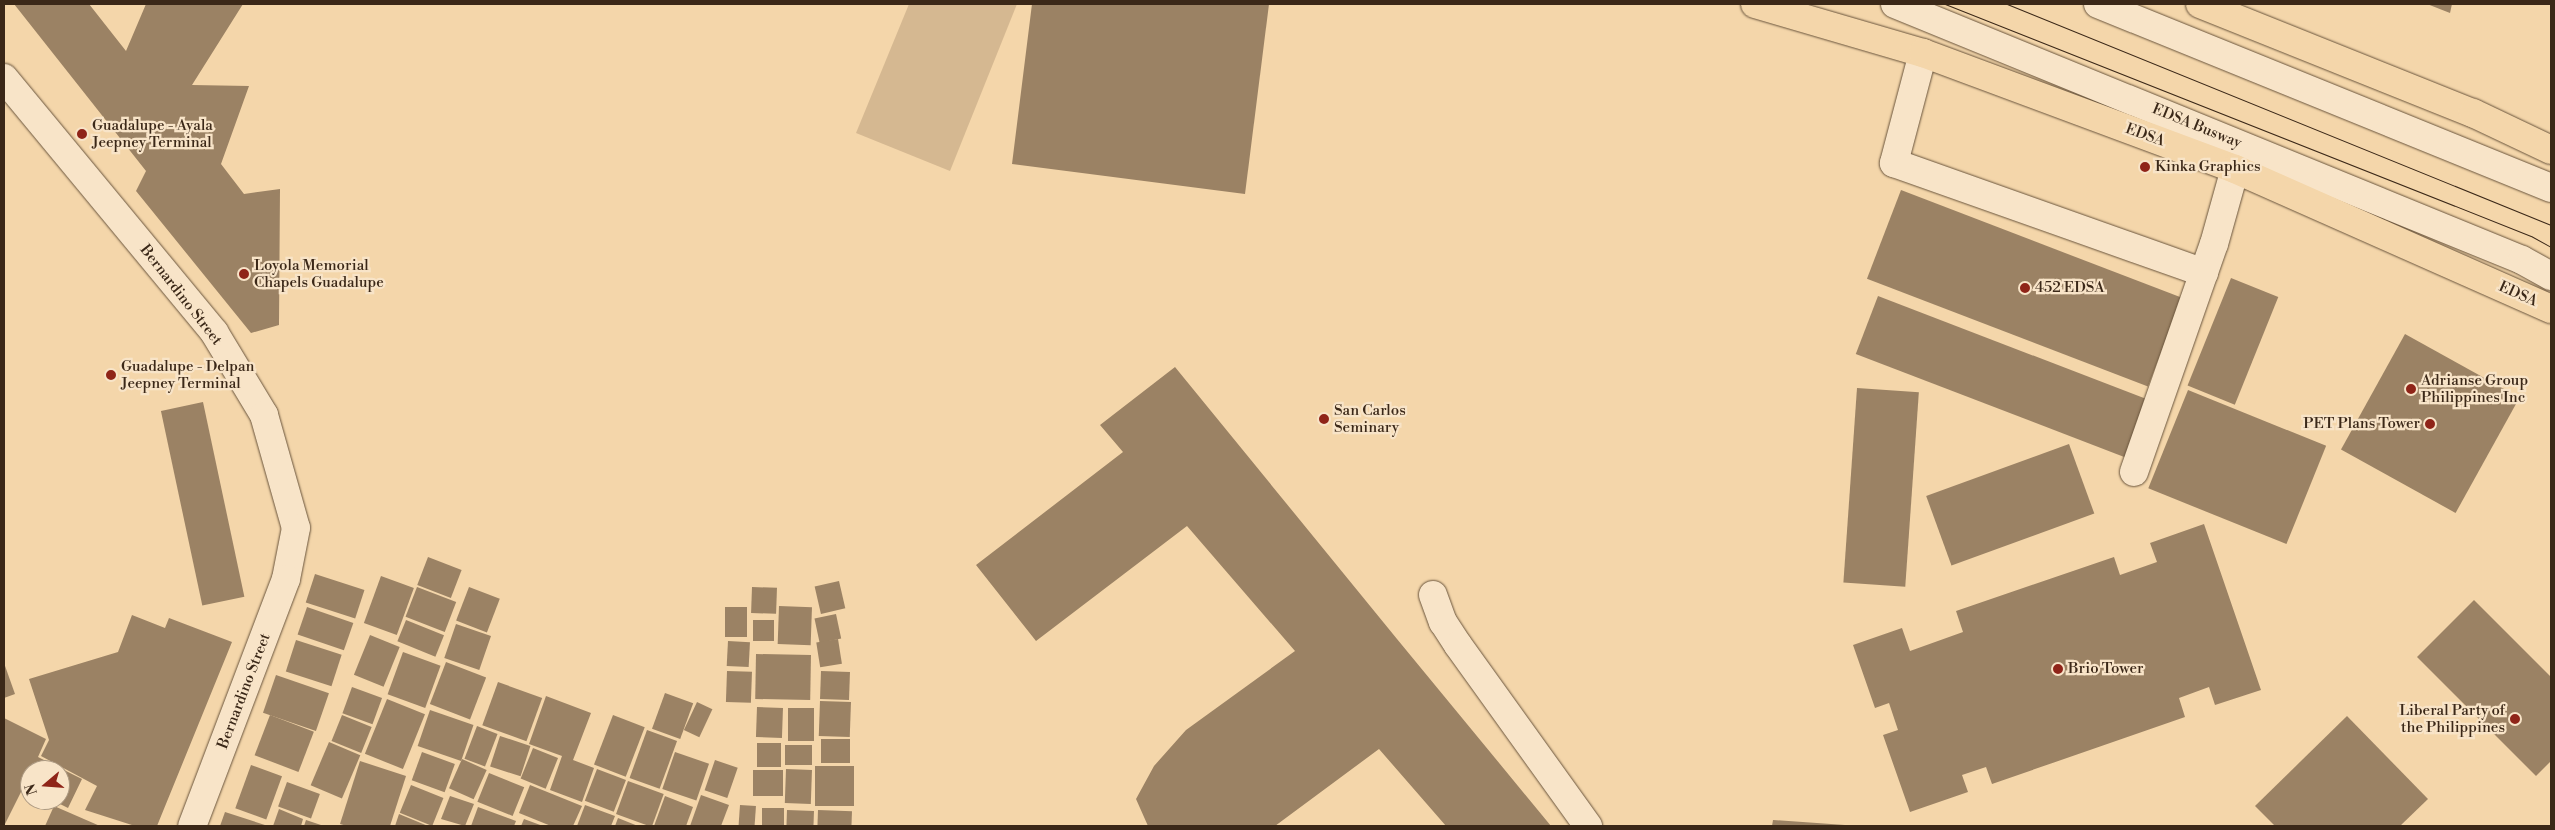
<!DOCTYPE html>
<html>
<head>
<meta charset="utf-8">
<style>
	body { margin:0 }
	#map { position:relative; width:2555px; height:830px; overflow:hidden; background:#f4d6aa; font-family:"Libre Bodoni",serif }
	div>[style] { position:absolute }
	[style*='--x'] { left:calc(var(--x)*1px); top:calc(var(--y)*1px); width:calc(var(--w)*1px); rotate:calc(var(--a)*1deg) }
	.green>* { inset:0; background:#d5b891 }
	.building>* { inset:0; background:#9b8264; transform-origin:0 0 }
	.roads { filter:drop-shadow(0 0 1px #69543c) drop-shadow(0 0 1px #69543c) }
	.minor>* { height:28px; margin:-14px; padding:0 14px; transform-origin:14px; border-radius:14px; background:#f8e4c8 }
	.highway>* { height:28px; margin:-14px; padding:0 14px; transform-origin:14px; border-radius:14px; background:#f4d6aa }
	.tram>* { height:1px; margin:-0.5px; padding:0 0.5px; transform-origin:0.5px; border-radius:0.5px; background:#3b2818 }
	.dots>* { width:14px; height:14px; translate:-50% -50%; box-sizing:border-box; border:2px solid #f8e4c8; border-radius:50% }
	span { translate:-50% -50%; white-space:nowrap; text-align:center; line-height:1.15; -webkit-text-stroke:4.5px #f8e4c8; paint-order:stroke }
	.poi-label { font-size:15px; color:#3b2818 }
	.left { translate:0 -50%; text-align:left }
	.right { translate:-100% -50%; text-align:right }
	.street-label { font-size:15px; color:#3b2818 }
	.frame { position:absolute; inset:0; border:5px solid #3b2818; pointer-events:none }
	.north { position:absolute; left:20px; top:760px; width:50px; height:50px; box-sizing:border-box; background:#f8e4c8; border:1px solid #ac9982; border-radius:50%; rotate:252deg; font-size:14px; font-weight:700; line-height:20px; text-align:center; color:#3b2818 }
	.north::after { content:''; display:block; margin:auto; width:18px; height:22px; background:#8f2418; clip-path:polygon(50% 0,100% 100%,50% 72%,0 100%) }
</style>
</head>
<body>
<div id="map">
	<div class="green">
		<div style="clip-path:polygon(909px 4px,1017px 4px,950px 171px,856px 133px)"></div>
	</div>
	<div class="building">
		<div style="clip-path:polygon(14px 4px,89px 4px,126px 51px,146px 4px,243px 4px,192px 85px,249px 86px,221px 164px,244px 194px,280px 189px,279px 325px,251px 333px,136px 191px,146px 171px)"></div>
		<div style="clip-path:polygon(1032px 4px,1269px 4px,1245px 194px,1012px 164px)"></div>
		<div style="clip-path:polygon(2427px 4px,2452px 4px,2450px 13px)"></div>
		<div style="left:1901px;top:190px;width:301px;height:95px;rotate:21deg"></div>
		<div style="left:2231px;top:278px;width:51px;height:116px;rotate:22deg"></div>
		<div style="left:1878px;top:296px;width:291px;height:62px;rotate:21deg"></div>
		<div style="left:2405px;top:334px;width:131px;height:132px;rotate:29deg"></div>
		<div style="clip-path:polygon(1175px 367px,1397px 639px,1551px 826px,1446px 826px,1379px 749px,1275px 826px,1148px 826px,1136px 799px,1154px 766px,1186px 730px,1295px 651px,1187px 526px,1036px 641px,976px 565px,1123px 452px,1100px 425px)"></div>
		<div style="left:1857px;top:388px;width:62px;height:195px;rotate:4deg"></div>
		<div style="left:2188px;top:390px;width:149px;height:106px;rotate:22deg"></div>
		<div style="left:203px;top:402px;width:199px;height:43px;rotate:78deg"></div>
		<div style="left:2069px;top:444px;width:74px;height:152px;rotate:70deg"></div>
		<div style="clip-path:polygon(2204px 524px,2261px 690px,2215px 705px,2209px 687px,2179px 698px,2185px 717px,1992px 784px,1986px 767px,1962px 775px,1968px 792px,1910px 812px,1883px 735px,1898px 730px,1889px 703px,1875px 708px,1853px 645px,1902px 628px,1910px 651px,1963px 632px,1956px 611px,2114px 557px,2120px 575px,2157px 562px,2150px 543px)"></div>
		<div style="left:428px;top:557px;width:36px;height:30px;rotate:21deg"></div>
		<div style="left:315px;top:574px;width:52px;height:30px;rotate:18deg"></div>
		<div style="left:381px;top:576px;width:35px;height:50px;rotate:20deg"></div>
		<div style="left:839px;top:581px;width:28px;height:25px;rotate:77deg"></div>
		<div style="left:417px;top:587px;width:42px;height:32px;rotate:21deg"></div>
		<div style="left:469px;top:587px;width:33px;height:36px;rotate:21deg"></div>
		<div style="left:752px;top:587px;width:25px;height:26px;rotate:2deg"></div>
		<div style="clip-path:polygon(2474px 600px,2551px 677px,2551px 761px,2536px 776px,2417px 657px)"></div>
		<div style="left:779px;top:606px;width:33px;height:38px;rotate:2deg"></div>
		<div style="left:307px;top:607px;width:49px;height:29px;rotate:19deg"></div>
		<div style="left:725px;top:607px;width:22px;height:30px"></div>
		<div style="left:836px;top:614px;width:25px;height:22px;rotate:78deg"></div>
		<div style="clip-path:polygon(132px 615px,165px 628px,169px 618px,232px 642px,157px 826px,135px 826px,85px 810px,97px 786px,41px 756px,49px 740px,29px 679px,118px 652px)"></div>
		<div style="left:406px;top:620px;width:41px;height:23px;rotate:22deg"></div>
		<div style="left:753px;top:620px;width:21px;height:21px"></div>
		<div style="left:456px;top:624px;width:37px;height:36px;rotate:19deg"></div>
		<div style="left:370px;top:635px;width:32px;height:43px;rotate:22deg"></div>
		<div style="left:838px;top:639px;width:25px;height:22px;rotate:81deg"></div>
		<div style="left:296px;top:640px;width:48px;height:33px;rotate:18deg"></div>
		<div style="left:728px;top:641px;width:22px;height:25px;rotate:3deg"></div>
		<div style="left:403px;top:652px;width:40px;height:45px;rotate:20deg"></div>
		<div style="left:756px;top:654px;width:55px;height:45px;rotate:1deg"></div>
		<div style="left:446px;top:662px;width:43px;height:45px;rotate:21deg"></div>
		<div style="clip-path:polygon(4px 663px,15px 694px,4px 698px)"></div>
		<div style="left:727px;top:671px;width:25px;height:31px;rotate:2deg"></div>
		<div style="left:821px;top:671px;width:29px;height:28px;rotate:2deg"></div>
		<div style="left:276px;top:675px;width:56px;height:40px;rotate:19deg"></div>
		<div style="left:498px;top:682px;width:47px;height:46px;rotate:20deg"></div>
		<div style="left:352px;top:687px;width:32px;height:28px;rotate:20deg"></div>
		<div style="left:665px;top:693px;width:30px;height:38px;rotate:20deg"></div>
		<div style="clip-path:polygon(546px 696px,591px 713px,573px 760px,594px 768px,582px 802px,550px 790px,562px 756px,529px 744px)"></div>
		<div style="left:387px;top:699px;width:41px;height:59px;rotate:22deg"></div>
		<div style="left:820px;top:701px;width:31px;height:35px;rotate:2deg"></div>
		<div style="left:697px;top:702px;width:17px;height:31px;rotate:25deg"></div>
		<div style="left:757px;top:707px;width:26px;height:30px;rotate:2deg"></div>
		<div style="left:788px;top:708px;width:26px;height:33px"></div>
		<div style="left:430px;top:710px;width:46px;height:38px;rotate:19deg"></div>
		<div style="left:270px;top:715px;width:47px;height:43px;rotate:21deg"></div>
		<div style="left:342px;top:715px;width:32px;height:28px;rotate:22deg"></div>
		<div style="left:613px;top:715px;width:34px;height:53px;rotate:21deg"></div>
		<div style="clip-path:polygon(2347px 716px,2428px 799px,2400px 826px,2275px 826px,2255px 806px)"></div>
		<div style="clip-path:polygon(4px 718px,46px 739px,38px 757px,82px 779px,68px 808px,52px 800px,60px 800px,60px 770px,30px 770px,30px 789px,24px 786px,4px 826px)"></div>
		<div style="left:477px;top:726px;width:22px;height:35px;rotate:21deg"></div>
		<div style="left:647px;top:730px;width:32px;height:51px;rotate:20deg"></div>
		<div style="left:500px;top:736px;width:32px;height:32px;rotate:18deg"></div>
		<div style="left:821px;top:739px;width:29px;height:24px"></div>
		<div style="left:329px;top:742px;width:34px;height:47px;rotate:23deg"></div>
		<div style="left:757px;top:743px;width:24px;height:24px"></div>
		<div style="left:785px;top:745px;width:27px;height:20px"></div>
		<div style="left:533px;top:748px;width:27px;height:33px;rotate:22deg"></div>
		<div style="left:422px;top:752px;width:35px;height:30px;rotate:20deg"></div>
		<div style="left:675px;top:752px;width:36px;height:39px;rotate:19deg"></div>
		<div style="left:462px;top:759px;width:27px;height:32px;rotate:24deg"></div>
		<div style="left:715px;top:760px;width:24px;height:32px;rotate:19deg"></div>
		<div style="clip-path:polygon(360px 761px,406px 776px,390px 826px,347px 826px,340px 824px)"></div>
		<div style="left:251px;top:765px;width:33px;height:46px;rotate:20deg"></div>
		<div style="left:815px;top:766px;width:39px;height:40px"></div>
		<div style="left:597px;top:769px;width:31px;height:34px;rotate:21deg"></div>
		<div style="left:786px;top:769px;width:26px;height:34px;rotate:2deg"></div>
		<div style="left:753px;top:770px;width:30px;height:26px"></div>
		<div style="left:489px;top:773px;width:38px;height:31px;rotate:22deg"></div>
		<div style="left:628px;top:781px;width:38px;height:35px;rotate:20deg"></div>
		<div style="left:287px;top:782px;width:35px;height:26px;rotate:20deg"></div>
		<div style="left:411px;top:785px;width:35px;height:30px;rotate:22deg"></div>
		<div style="clip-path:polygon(530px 785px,582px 806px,573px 826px,551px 826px,519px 813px)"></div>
		<div style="clip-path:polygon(701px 795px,729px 805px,721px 826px,690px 826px)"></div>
		<div style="clip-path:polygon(450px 796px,474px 804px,465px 826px,441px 819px)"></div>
		<div style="clip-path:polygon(665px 796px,693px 807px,686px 826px,654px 826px)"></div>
		<div style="clip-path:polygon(585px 805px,615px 816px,611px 826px,577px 826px)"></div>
		<div style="left:740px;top:805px;width:16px;height:21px;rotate:4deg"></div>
		<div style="clip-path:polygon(54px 806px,100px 826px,45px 826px)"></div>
		<div style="clip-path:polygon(478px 807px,516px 821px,514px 826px,471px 826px)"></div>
		<div style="left:784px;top:808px;width:18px;height:22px;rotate:90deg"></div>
		<div style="clip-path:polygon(279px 809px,303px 819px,301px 826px,273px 826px)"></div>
		<div style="left:787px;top:810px;width:27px;height:16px;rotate:2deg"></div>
		<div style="left:818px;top:810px;width:34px;height:16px;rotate:2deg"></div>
		<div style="clip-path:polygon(225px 812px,268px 826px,220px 826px)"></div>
		<div style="clip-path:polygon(399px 814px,428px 826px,395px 826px)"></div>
		<div style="clip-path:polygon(618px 818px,638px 826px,615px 826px)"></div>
		<div style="clip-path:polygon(524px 819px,543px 826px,521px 826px)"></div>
		<div style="clip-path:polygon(306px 820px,324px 826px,304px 826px)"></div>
		<div style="clip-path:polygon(1773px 820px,1845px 825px,1845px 826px,1772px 826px)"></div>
	</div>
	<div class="roads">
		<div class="minor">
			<div style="--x:1895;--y:4;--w:677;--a:22.21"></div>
			<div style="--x:2522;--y:260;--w:33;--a:29"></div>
			<div style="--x:2098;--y:4;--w:489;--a:22.1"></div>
			<div style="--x:1923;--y:53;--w:114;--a:104.8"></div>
			<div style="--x:1894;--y:163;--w:329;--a:19.5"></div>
			<div style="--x:4;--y:78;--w:330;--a:50.4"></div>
			<div style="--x:214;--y:332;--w:97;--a:58.9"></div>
			<div style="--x:264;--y:415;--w:117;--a:74.2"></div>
			<div style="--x:296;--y:528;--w:52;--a:101.1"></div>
			<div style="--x:286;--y:579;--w:264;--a:110.8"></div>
			<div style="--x:2134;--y:472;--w:242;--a:-70.7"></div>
			<div style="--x:2214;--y:244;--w:78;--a:-74.4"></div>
			<div style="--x:1433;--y:595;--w:29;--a:70"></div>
			<div style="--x:1443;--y:622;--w:27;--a:57"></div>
			<div style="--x:1458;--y:645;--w:223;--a:54.3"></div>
		</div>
		<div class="highway">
			<div style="--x:1755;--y:4;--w:175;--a:16.3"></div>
			<div style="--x:1923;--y:53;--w:333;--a:20.4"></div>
			<div style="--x:2235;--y:169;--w:346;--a:23.9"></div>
			<div style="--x:2200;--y:4;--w:294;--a:21.8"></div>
			<div style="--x:2473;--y:113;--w:86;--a:25.4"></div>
		</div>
	</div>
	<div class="tram">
		<div style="--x:1945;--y:4;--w:630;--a:21.6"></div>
		<div style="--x:2531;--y:236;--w:23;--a:29"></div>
		<div style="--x:2007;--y:4;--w:587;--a:22.11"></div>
	</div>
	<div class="dots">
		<div style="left:82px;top:134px;background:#8f2418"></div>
		<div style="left:2145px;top:167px;background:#8f2418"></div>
		<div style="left:244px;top:274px;background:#8f2418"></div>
		<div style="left:2025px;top:288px;background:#8f2418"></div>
		<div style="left:111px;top:375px;background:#8f2418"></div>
		<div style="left:2411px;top:389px;background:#8f2418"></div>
		<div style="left:1324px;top:419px;background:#8f2418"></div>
		<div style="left:2430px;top:424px;background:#8f2418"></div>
		<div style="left:2058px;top:669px;background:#8f2418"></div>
		<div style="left:2515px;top:719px;background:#8f2418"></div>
	</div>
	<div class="poi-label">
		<span class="left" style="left:92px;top:134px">Guadalupe - Ayala<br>Jeepney Terminal</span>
		<span class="left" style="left:2155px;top:167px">Kinka Graphics</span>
		<span class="left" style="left:254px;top:274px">Loyola Memorial<br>Chapels Guadalupe</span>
		<span class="left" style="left:2035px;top:288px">452 EDSA</span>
		<span class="left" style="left:121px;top:375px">Guadalupe - Delpan<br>Jeepney Terminal</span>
		<span class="left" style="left:2421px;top:389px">Adrianse Group<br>Philippines Inc</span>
		<span class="left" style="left:1334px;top:419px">San Carlos<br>Seminary</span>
		<span class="right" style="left:2420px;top:424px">PET Plans Tower</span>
		<span class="left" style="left:2068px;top:669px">Brio Tower</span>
		<span class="right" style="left:2505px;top:719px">Liberal Party of<br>the Philippines</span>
	</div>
	<div class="street-label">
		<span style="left:2197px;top:126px;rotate:22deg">EDSA Busway</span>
		<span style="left:2145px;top:135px;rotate:20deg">EDSA</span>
		<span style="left:2518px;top:294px;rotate:24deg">EDSA</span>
		<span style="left:181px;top:295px;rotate:52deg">Bernardino Street</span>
		<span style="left:244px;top:691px;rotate:-69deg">Bernardino Street</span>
	</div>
	<div class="frame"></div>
	<div class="north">N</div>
</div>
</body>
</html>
